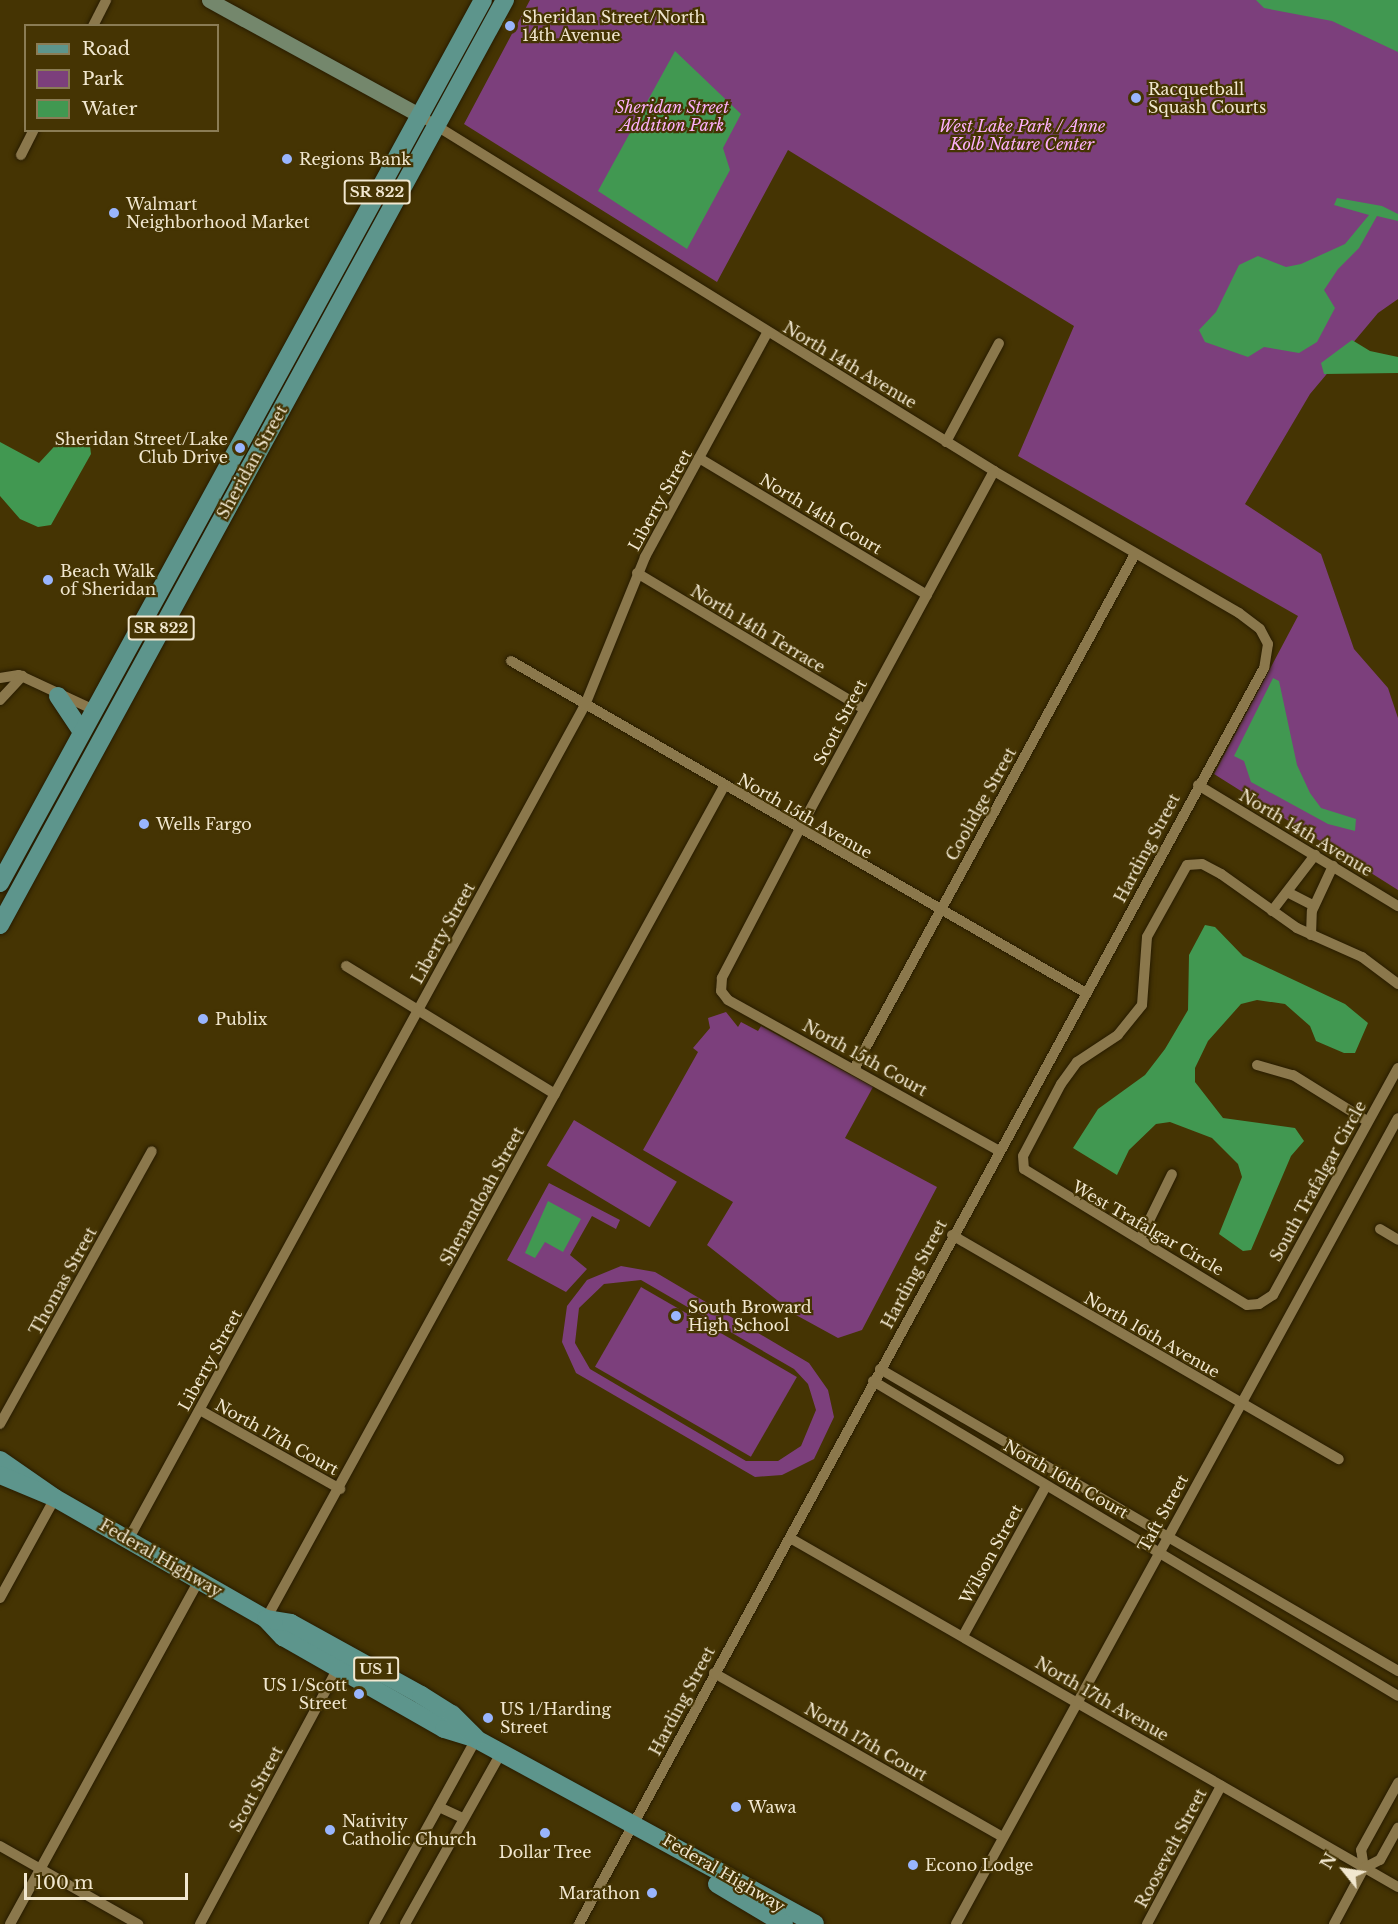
<!DOCTYPE html>
<html>
<head>
<meta charset="utf-8">
<style>
	body { margin:0 }
	#map { position:relative; width:1398px; height:1924px; overflow:hidden; background:#453403; font-family:"Libre Baskerville",serif }
	div>[style] { position:absolute }
	[style*='--x'] { left:calc(var(--x)*1px); top:calc(var(--y)*1px); width:calc(var(--w)*1px); rotate:calc(var(--a)*1deg) }
	.green>* { inset:0; background:#7c3f7c; transform-origin:0 0 }
	.water>* { inset:0; background:#419851 }
	.roads { filter:drop-shadow(0 0 2px #281c00) drop-shadow(0 0 2px #281c00) }
	.street>* { height:10px; margin:-5px; padding:0 5px; transform-origin:5px; border-radius:5px; background:#8b784c }
	.secondary>* { height:15px; margin:-7.5px; padding:0 7.5px; transform-origin:7.5px; border-radius:7.5px; background:#74876c }
	.primary>* { height:18px; margin:-9px; padding:0 9px; transform-origin:9px; border-radius:9px; background:#5d958c }
	.dots>* { width:16px; height:16px; translate:-50% -50%; box-sizing:border-box; border:3px solid #453403; border-radius:50% }
	span { translate:-50% -50%; white-space:nowrap; text-align:center; line-height:1.15; -webkit-text-stroke:4.5px #453403; paint-order:stroke }
	.shield-label span { padding:2px 4px; background:#453403; border:2px solid; border-radius:4px; -webkit-text-stroke-width:0 }
	.shield-label { font-size:15px; color:#f1e7cf; font-weight:700 }
	.poi-label { font-size:16px; color:#f1e7cf }
	.left { translate:0 -50%; text-align:left }
	.right { translate:-100% -50%; text-align:right }
	.park-label { font-size:16px; color:#fdb0fb; font-style:italic }
	.street-label { font-size:16px; color:#f1e7cf }
	.legend { position:absolute; left:24px; top:24px; width:195px; height:108px; box-sizing:border-box; background:#453403; border:2px solid #8a7c55; margin:0; padding:8px 10px; list-style:none; font-size:18px; color:#f1e7cf }
	.legend li { display:flex; align-items:center; gap:12px; height:30px }
	.legend b { width:30px; border:2px solid #8a7c55 }
	.north { position:absolute; left:1314px; top:1840px; width:60px; height:60px; -webkit-text-stroke:4px #453403; paint-order:stroke; rotate:300deg; font-size:16px; font-weight:700; line-height:24px; text-align:center; color:#f1e7cf }
	.north::after { content:''; display:block; margin:auto; width:21px; height:27px; background:#f1e7cf; clip-path:polygon(50% 0,100% 100%,50% 72%,0 100%) }
	.scale { position:absolute; left:24px; top:1873px; width:164px; height:27px; box-sizing:border-box; border:3px solid #f1e7cf; border-top:0; padding-left:8px; font-size:18px; line-height:21px; white-space:nowrap; color:#f1e7cf; -webkit-text-stroke:4px #453403; paint-order:stroke }
</style>
</head>
<body>
<div id="map">
	<div class="green">
		<div style="clip-path:polygon(530px 0,1398px 0,1398px 299px,1378px 313px,1310px 394px,1245px 504px,1321px 554px,1354px 649px,1388px 688px,1398px 718px,1398px 890px,1214px 774px,1298px 616px,1018px 456px,1074px 326px,788px 150px,717px 282px,464px 124px)"></div>
		<div style="clip-path:polygon(726px 1012px,738px 1027px,741px 1022px,758px 1031px,761px 1026px,873px 1087px,845px 1138px,937px 1187px,862px 1330px,838px 1338px,796px 1315px,707px 1245px,733px 1202px,643px 1150px,698px 1052px,693px 1048px,710px 1028px,708px 1018px)"></div>
		<div style="left:574px;top:1120px;width:120px;height:53px;rotate:31deg"></div>
		<div style="clip-path:polygon(549px 1183px,620px 1220px,616px 1229px,592px 1216px,570px 1255px,587px 1269px,566px 1292px,507px 1260px)"></div>
		<div style="clip-path:polygon(evenodd,621px 1266px,655px 1272px,809px 1363px,828px 1390px,834px 1417px,814px 1459px,782px 1475px,755px 1477px,576px 1373px,562px 1342px,567px 1306px,587px 1280px,621px 1266px,641px 1280px,794px 1369px,808px 1384px,816px 1410px,801px 1446px,778px 1461px,746px 1461px,590px 1369px,575px 1343px,579px 1308px,604px 1284px,641px 1280px)"></div>
		<div style="left:641px;top:1287px;width:180px;height:92px;rotate:30deg"></div>
	</div>
	<div class="water">
		<div style="clip-path:polygon(1256px 0,1398px 0,1398px 52px,1332px 21px,1264px 8px)"></div>
		<div style="clip-path:polygon(675px 51px,741px 114px,723px 148px,730px 170px,687px 249px,598px 191px)"></div>
		<div style="clip-path:polygon(1337px 198px,1382px 206px,1398px 214px,1398px 221px,1377px 216px,1359px 248px,1338px 269px,1324px 290px,1335px 308px,1317px 342px,1299px 353px,1264px 347px,1248px 357px,1205px 342px,1199px 330px,1216px 312px,1239px 265px,1258px 256px,1286px 267px,1301px 264px,1345px 244px,1369px 215px,1334px 205px)"></div>
		<div style="clip-path:polygon(1352px 340px,1370px 351px,1398px 357px,1398px 373px,1324px 374px,1321px 363px)"></div>
		<div style="clip-path:polygon(64px 436px,90px 446px,91px 454px,51px 525px,38px 527px,20px 519px,0 496px,0 442px,39px 463px)"></div>
		<div style="clip-path:polygon(1273px 678px,1279px 681px,1297px 765px,1310px 793px,1321px 808px,1356px 819px,1355px 831px,1328px 824px,1251px 782px,1244px 761px,1234px 756px)"></div>
		<div style="clip-path:polygon(1205px 925px,1215px 927px,1243px 956px,1345px 1004px,1368px 1023px,1355px 1053px,1344px 1053px,1316px 1041px,1310px 1026px,1285px 1004px,1257px 1000px,1241px 1004px,1208px 1041px,1195px 1068px,1195px 1082px,1223px 1118px,1295px 1128px,1304px 1141px,1291px 1156px,1251px 1250px,1243px 1251px,1219px 1234px,1242px 1177px,1238px 1164px,1212px 1138px,1170px 1122px,1156px 1124px,1129px 1150px,1117px 1175px,1073px 1148px,1098px 1109px,1145px 1075px,1165px 1049px,1188px 1010px,1189px 955px)"></div>
		<div style="clip-path:polygon(548px 1201px,581px 1219px,563px 1252px,545px 1242px,535px 1258px,525px 1253px)"></div>
	</div>
	<div class="roads">
		<div class="street">
			<div style="--x:93;--y:26;--w:29;--a:-63"></div>
			<div style="--x:419;--y:115;--w:676;--a:31.76"></div>
			<div style="--x:994;--y:471;--w:283;--a:30.1"></div>
			<div style="--x:1239;--y:613;--w:26;--a:37"></div>
			<div style="--x:1260;--y:629;--w:17;--a:62"></div>
			<div style="--x:1268;--y:644;--w:24;--a:99"></div>
			<div style="--x:1264;--y:668;--w:1431;--a:118.61"></div>
			<div style="--x:21;--y:155;--w:28;--a:-63"></div>
			<div style="--x:946;--y:442;--w:112;--a:-61.8"></div>
			<div style="--x:699;--y:458;--w:266;--a:31"></div>
			<div style="--x:994;--y:471;--w:394;--a:118.5"></div>
			<div style="--x:806;--y:817;--w:182;--a:117.6"></div>
			<div style="--x:722;--y:978;--w:13;--a:94"></div>
			<div style="--x:721;--y:991;--w:11;--a:52"></div>
			<div style="--x:728;--y:1000;--w:309;--a:29.1"></div>
			<div style="--x:637;--y:573;--w:265;--a:30.9"></div>
			<div style="--x:511;--y:661;--w:664;--a:30"></div>
			<div style="--x:0;--y:678;--w:19;--a:-9"></div>
			<div style="--x:19;--y:675;--w:83;--a:25"></div>
			<div style="--x:0;--y:700;--w:33;--a:-47"></div>
			<div style="--x:1198;--y:785;--w:234;--a:31.2"></div>
			<div style="--x:1289;--y:893;--w:28;--a:27"></div>
			<div style="--x:1272;--y:911;--w:71;--a:-52.5"></div>
			<div style="--x:1311;--y:935;--w:24;--a:-88"></div>
			<div style="--x:1312;--y:911;--w:50;--a:-65"></div>
			<div style="--x:346;--y:966;--w:245;--a:31.5"></div>
			<div style="--x:1398;--y:984;--w:45;--a:-143.1"></div>
			<div style="--x:1362;--y:957;--w:71;--a:-156"></div>
			<div style="--x:1297;--y:928;--w:93;--a:-144.6"></div>
			<div style="--x:1221;--y:874;--w:21;--a:-152"></div>
			<div style="--x:1202;--y:864;--w:15;--a:176"></div>
			<div style="--x:1187;--y:865;--w:82;--a:119.1"></div>
			<div style="--x:1147;--y:937;--w:68;--a:94.2"></div>
			<div style="--x:1142;--y:1005;--w:38;--a:129"></div>
			<div style="--x:1118;--y:1035;--w:49;--a:146.6"></div>
			<div style="--x:1077;--y:1062;--w:27;--a:126"></div>
			<div style="--x:1061;--y:1084;--w:81;--a:117.8"></div>
			<div style="--x:1023;--y:1156;--w:13;--a:86"></div>
			<div style="--x:1024;--y:1169;--w:261;--a:31.4"></div>
			<div style="--x:1247;--y:1305;--w:12;--a:-5"></div>
			<div style="--x:1259;--y:1304;--w:17;--a:-33"></div>
			<div style="--x:1273;--y:1295;--w:259;--a:-61.2"></div>
			<div style="--x:1257;--y:1065;--w:37;--a:16"></div>
			<div style="--x:1293;--y:1075;--w:87;--a:31.9"></div>
			<div style="--x:854;--y:1069;--w:587;--a:-61.38"></div>
			<div style="--x:1380;--y:1229;--w:21;--a:31"></div>
			<div style="--x:952;--y:1235;--w:447;--a:30.1"></div>
			<div style="--x:1141;--y:1237;--w:70;--a:-63.8"></div>
			<div style="--x:880;--y:1369;--w:600;--a:30.24"></div>
			<div style="--x:873;--y:1381;--w:612;--a:30.96"></div>
			<div style="--x:200;--y:1410;--w:161;--a:29.4"></div>
			<div style="--x:0;--y:1424;--w:312;--a:-60.9"></div>
			<div style="--x:790;--y:1538;--w:701;--a:29.86"></div>
			<div style="--x:128;--y:1540;--w:952;--a:-61.31"></div>
			<div style="--x:585;--y:705;--w:160;--a:-67.9"></div>
			<div style="--x:645;--y:557;--w:255;--a:-61.4"></div>
			<div style="--x:0;--y:1598;--w:114;--a:-61.2"></div>
			<div style="--x:266;--y:1619;--w:948;--a:-61.19"></div>
			<div style="--x:963;--y:1636;--w:171;--a:-61"></div>
			<div style="--x:714;--y:1673;--w:332;--a:29.6"></div>
			<div style="--x:439;--y:1807;--w:26;--a:25"></div>
			<div style="--x:0;--y:1846;--w:159;--a:29.5"></div>
			<div style="--x:1364;--y:1868;--w:18;--a:-99"></div>
			<div style="--x:1361;--y:1850;--w:77;--a:-61.1"></div>
			<div style="--x:10;--y:1924;--w:393;--a:-61.2"></div>
			<div style="--x:200;--y:1924;--w:291;--a:-61.7"></div>
			<div style="--x:374;--y:1924;--w:211;--a:-61.1"></div>
			<div style="--x:405;--y:1924;--w:196;--a:-60.7"></div>
			<div style="--x:956;--y:1924;--w:919;--a:-61.26"></div>
			<div style="--x:1147;--y:1924;--w:157;--a:-61.8"></div>
			<div style="--x:1334;--y:1924;--w:64;--a:-61.8"></div>
			<div style="--x:1364;--y:1868;--w:18;--a:-27"></div>
			<div style="--x:1380;--y:1860;--w:37;--a:-61"></div>
		</div>
		<div class="secondary">
			<div style="--x:209;--y:0;--w:239;--a:28.7"></div>
		</div>
		<div class="primary">
			<div style="--x:58;--y:696;--w:43;--a:56.3"></div>
			<div style="--x:0;--y:883;--w:1006;--a:-61.32"></div>
			<div style="--x:0;--y:925;--w:1054;--a:-61.37"></div>
			<div style="--x:0;--y:1460;--w:67;--a:34.6"></div>
			<div style="--x:55;--y:1498;--w:243;--a:29.8"></div>
			<div style="--x:266;--y:1619;--w:25;--a:47"></div>
			<div style="--x:283;--y:1637;--w:185;--a:29.7"></div>
			<div style="--x:444;--y:1729;--w:34;--a:17"></div>
			<div style="--x:476;--y:1739;--w:386;--a:28.6"></div>
			<div style="--x:0;--y:1475;--w:57;--a:22.5"></div>
			<div style="--x:266;--y:1619;--w:25;--a:9"></div>
			<div style="--x:291;--y:1623;--w:149;--a:29"></div>
			<div style="--x:421;--y:1695;--w:36;--a:32"></div>
			<div style="--x:452;--y:1714;--w:33;--a:45"></div>
			<div style="--x:717;--y:1884;--w:78;--a:30.8"></div>
		</div>
	</div>
	<div class="dots">
		<div style="left:510px;top:26px;background:#99b5fd"></div>
		<div style="left:1136px;top:98px;background:#99b5fd"></div>
		<div style="left:287px;top:159px;background:#99b5fd"></div>
		<div style="left:114px;top:213px;background:#99b5fd"></div>
		<div style="left:240px;top:448px;background:#99b5fd"></div>
		<div style="left:48px;top:580px;background:#99b5fd"></div>
		<div style="left:144px;top:824px;background:#99b5fd"></div>
		<div style="left:203px;top:1019px;background:#99b5fd"></div>
		<div style="left:676px;top:1316px;background:#99b5fd"></div>
		<div style="left:359px;top:1694px;background:#99b5fd"></div>
		<div style="left:488px;top:1718px;background:#99b5fd"></div>
		<div style="left:736px;top:1807px;background:#99b5fd"></div>
		<div style="left:330px;top:1830px;background:#99b5fd"></div>
		<div style="left:545px;top:1833px;background:#99b5fd"></div>
		<div style="left:913px;top:1865px;background:#99b5fd"></div>
		<div style="left:652px;top:1893px;background:#99b5fd"></div>
	</div>
	<div class="shield-label">
		<span style="left:377px;top:192px">SR 822</span>
		<span style="left:161px;top:628px">SR 822</span>
		<span style="left:376px;top:1669px">US 1</span>
	</div>
	<div class="poi-label">
		<span class="left" style="left:522px;top:26px">Sheridan Street/North<br>14th Avenue</span>
		<span class="left" style="left:1148px;top:98px">Racquetball<br>Squash Courts</span>
		<span class="left" style="left:299px;top:159px">Regions Bank</span>
		<span class="left" style="left:126px;top:213px">Walmart<br>Neighborhood Market</span>
		<span class="right" style="left:228px;top:448px">Sheridan Street/Lake<br>Club Drive</span>
		<span class="left" style="left:60px;top:580px">Beach Walk<br>of Sheridan</span>
		<span class="left" style="left:156px;top:824px">Wells Fargo</span>
		<span class="left" style="left:215px;top:1019px">Publix</span>
		<span class="left" style="left:688px;top:1316px">South Broward<br>High School</span>
		<span class="right" style="left:347px;top:1694px">US 1/Scott<br>Street</span>
		<span class="left" style="left:500px;top:1718px">US 1/Harding<br>Street</span>
		<span class="left" style="left:748px;top:1807px">Wawa</span>
		<span class="left" style="left:342px;top:1830px">Nativity<br>Catholic Church</span>
		<span style="left:545px;top:1852px">Dollar Tree</span>
		<span class="left" style="left:925px;top:1865px">Econo Lodge</span>
		<span class="right" style="left:640px;top:1893px">Marathon</span>
	</div>
	<div class="park-label">
		<span style="left:672px;top:116px">Sheridan Street<br>Addition Park</span>
		<span style="left:1022px;top:135px">West Lake Park / Anne<br>Kolb Nature Center</span>
	</div>
	<div class="street-label">
		<span style="left:850px;top:365px;rotate:31deg">North 14th Avenue</span>
		<span style="left:252px;top:462px;rotate:-61deg">Sheridan Street</span>
		<span style="left:660px;top:500px;rotate:-61deg">Liberty Street</span>
		<span style="left:821px;top:514px;rotate:31deg">North 14th Court</span>
		<span style="left:758px;top:629px;rotate:31deg">North 14th Terrace</span>
		<span style="left:840px;top:722px;rotate:-62deg">Scott Street</span>
		<span style="left:981px;top:804px;rotate:-61deg">Coolidge Street</span>
		<span style="left:805px;top:816px;rotate:30deg">North 15th Avenue</span>
		<span style="left:1306px;top:833px;rotate:31deg">North 14th Avenue</span>
		<span style="left:1147px;top:848px;rotate:-62deg">Harding Street</span>
		<span style="left:443px;top:933px;rotate:-61deg">Liberty Street</span>
		<span style="left:865px;top:1058px;rotate:29deg">North 15th Court</span>
		<span style="left:1318px;top:1181px;rotate:-61deg">South Trafalgar Circle</span>
		<span style="left:482px;top:1196px;rotate:-61deg">Shenandoah Street</span>
		<span style="left:1148px;top:1228px;rotate:30deg">West Trafalgar Circle</span>
		<span style="left:914px;top:1274px;rotate:-62deg">Harding Street</span>
		<span style="left:63px;top:1281px;rotate:-61deg">Thomas Street</span>
		<span style="left:1152px;top:1335px;rotate:30deg">North 16th Avenue</span>
		<span style="left:210px;top:1360px;rotate:-61deg">Liberty Street</span>
		<span style="left:277px;top:1437px;rotate:29deg">North 17th Court</span>
		<span style="left:1066px;top:1479px;rotate:30deg">North 16th Court</span>
		<span style="left:1163px;top:1513px;rotate:-61deg">Taft Street</span>
		<span style="left:991px;top:1554px;rotate:-61deg">Wilson Street</span>
		<span style="left:161px;top:1558px;rotate:30deg">Federal Highway</span>
		<span style="left:1102px;top:1699px;rotate:30deg">North 17th Avenue</span>
		<span style="left:682px;top:1701px;rotate:-62deg">Harding Street</span>
		<span style="left:866px;top:1742px;rotate:30deg">North 17th Court</span>
		<span style="left:256px;top:1789px;rotate:-62deg">Scott Street</span>
		<span style="left:1171px;top:1848px;rotate:-62deg">Roosevelt Street</span>
		<span style="left:724px;top:1873px;rotate:30deg">Federal Highway</span>
	</div>
	<ul class="legend">
	<li><b style="height:8px;background:#5d958c"></b>Road</li>
	<li><b style="height:16px;background:#7c3f7c"></b>Park</li>
	<li><b style="height:16px;background:#419851"></b>Water</li>
	</ul>
	<div class="north">N</div>
	<div class="scale">100 m</div>
</div>
</body>
</html>
